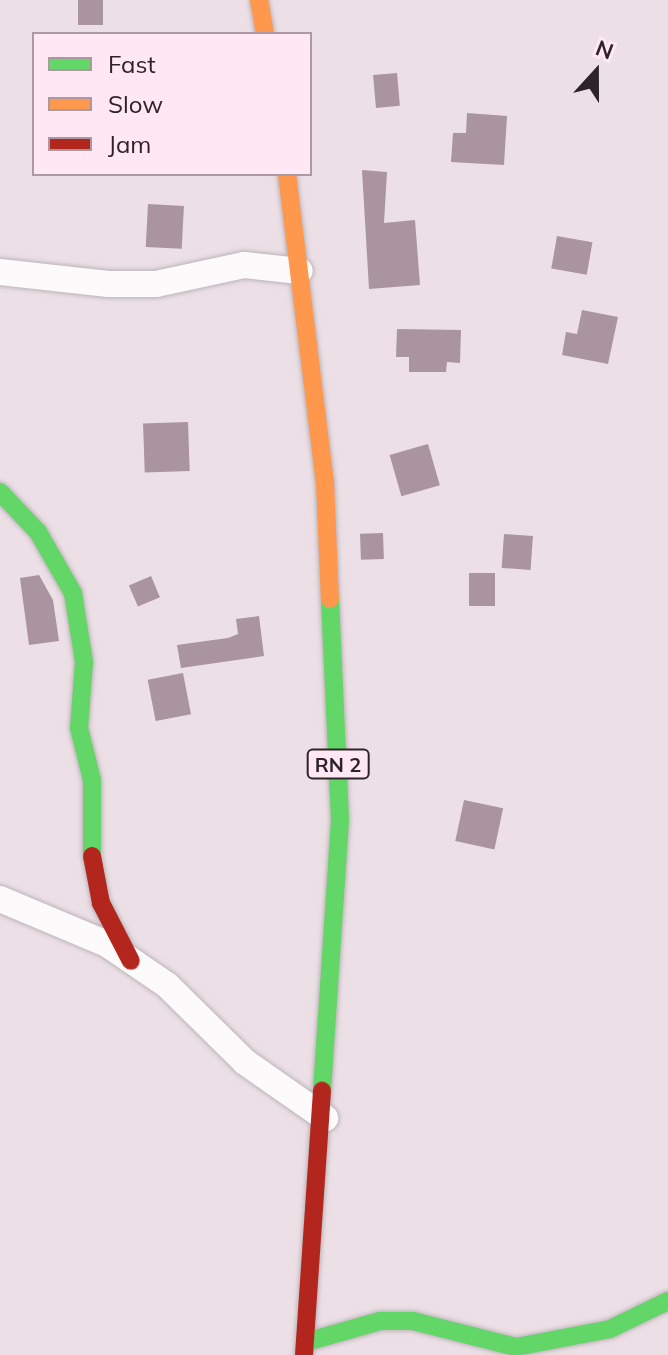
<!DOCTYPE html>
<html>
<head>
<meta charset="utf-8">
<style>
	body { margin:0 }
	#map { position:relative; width:668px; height:1355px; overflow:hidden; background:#ece0e6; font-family:Mulish,sans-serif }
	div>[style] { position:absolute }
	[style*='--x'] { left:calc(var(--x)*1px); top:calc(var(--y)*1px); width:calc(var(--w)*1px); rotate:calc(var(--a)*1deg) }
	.building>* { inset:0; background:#a994a0; transform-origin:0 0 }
	.roads { filter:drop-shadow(0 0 2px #bdb4b9) drop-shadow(0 0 2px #bdb4b9) }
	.street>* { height:26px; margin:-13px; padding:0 13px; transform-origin:13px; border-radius:13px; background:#fcfafb }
	.fast>* { height:18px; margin:-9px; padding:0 9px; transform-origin:9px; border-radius:9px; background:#63d668 }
	.slow>* { height:18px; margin:-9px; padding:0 9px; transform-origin:9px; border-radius:9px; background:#ff974d }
	.jam>* { height:18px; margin:-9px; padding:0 9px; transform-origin:9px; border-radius:9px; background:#b3261e }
	span { translate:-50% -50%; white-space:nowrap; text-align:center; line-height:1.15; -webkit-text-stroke:8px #ffe7f3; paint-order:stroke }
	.shield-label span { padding:2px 6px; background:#ffe7f3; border:2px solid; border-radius:6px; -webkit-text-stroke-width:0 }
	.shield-label { font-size:20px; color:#2d2429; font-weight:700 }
	.legend { position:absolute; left:32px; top:32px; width:280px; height:144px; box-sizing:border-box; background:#ffe7f3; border:2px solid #ab99a2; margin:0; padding:10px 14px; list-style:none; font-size:24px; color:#2d2429 }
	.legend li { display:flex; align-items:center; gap:16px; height:40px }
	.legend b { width:40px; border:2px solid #ab99a2 }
	.north { position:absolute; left:556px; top:32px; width:80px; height:80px; -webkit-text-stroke:6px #ffe7f3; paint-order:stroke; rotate:21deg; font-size:22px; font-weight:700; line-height:32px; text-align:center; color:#2d2429 }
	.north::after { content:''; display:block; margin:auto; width:28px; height:36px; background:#2d2429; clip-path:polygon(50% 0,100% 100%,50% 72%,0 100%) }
</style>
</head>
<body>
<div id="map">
	<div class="building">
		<div style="left:78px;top:0;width:25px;height:25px"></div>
		<div style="left:397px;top:73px;width:33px;height:24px;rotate:85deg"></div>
		<div style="clip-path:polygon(467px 113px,507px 116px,504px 165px,451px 162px,453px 133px,466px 133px)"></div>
		<div style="clip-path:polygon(362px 170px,387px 172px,384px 223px,415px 220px,420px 285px,369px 289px)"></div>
		<div style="left:148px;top:204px;width:36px;height:43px;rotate:3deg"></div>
		<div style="left:557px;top:236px;width:36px;height:33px;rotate:10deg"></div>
		<div style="clip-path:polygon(582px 310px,618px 317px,608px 364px,562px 355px,566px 332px,577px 334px)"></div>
		<div style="clip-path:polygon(397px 329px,461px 330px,460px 363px,447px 362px,446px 372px,409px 372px,409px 357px,396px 357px)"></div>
		<div style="left:188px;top:422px;width:49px;height:45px;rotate:88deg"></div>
		<div style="left:428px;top:444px;width:43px;height:40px;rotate:74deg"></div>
		<div style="left:383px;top:533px;width:26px;height:23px;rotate:88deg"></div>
		<div style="left:504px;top:534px;width:29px;height:34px;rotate:4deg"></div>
		<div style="left:469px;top:573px;width:26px;height:33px"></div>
		<div style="clip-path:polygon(39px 575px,53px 600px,59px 641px,29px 645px,20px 578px)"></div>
		<div style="left:151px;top:576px;width:23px;height:24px;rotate:67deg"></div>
		<div style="clip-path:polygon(259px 616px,264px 656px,181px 668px,177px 645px,228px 638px,238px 634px,236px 619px)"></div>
		<div style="left:183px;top:673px;width:42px;height:36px;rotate:79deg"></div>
		<div style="left:464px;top:800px;width:40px;height:42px;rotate:12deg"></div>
	</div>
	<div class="roads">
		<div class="street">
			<div style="--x:0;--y:272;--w:109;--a:6.3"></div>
			<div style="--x:108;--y:284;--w:48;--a:0"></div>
			<div style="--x:156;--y:284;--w:90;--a:-12.2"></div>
			<div style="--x:244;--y:265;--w:56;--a:6.1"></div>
			<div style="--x:0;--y:899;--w:116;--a:22.8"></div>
			<div style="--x:107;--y:944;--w:73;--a:34.3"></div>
			<div style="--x:167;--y:985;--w:110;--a:44.6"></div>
			<div style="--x:245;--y:1062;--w:98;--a:35"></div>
		</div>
		<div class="fast">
			<div style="--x:0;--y:492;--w:55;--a:46.5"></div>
			<div style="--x:38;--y:532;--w:70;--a:60.2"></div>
			<div style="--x:73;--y:593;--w:70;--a:80.9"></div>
			<div style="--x:84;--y:662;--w:66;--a:94.3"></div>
			<div style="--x:79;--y:728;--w:54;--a:76"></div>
			<div style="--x:92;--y:780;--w:76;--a:90"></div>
			<div style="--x:322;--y:1091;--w:272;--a:-86.2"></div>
			<div style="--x:340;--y:820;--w:221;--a:-92.6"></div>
			<div style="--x:306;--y:1342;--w:77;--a:-15.8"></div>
			<div style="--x:380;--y:1321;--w:33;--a:0"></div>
			<div style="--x:413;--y:1321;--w:106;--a:14.2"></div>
			<div style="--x:516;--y:1347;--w:96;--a:-10.8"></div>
			<div style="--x:610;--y:1329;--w:64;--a:-25.8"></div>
		</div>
		<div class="slow">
			<div style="--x:259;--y:0;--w:35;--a:80"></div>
			<div style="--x:287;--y:174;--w:310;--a:83"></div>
			<div style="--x:325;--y:482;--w:117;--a:87.6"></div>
		</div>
		<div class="jam">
			<div style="--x:92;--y:856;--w:48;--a:79.2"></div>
			<div style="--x:101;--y:903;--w:65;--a:62.7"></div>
			<div style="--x:304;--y:1355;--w:265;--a:-86.1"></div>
		</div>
	</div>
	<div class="shield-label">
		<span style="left:338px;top:764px">RN 2</span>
	</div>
	<ul class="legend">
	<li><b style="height:10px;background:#63d668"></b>Fast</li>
	<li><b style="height:10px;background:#ff974d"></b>Slow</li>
	<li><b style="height:10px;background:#b3261e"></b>Jam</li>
	</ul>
	<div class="north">N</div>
</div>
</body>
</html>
